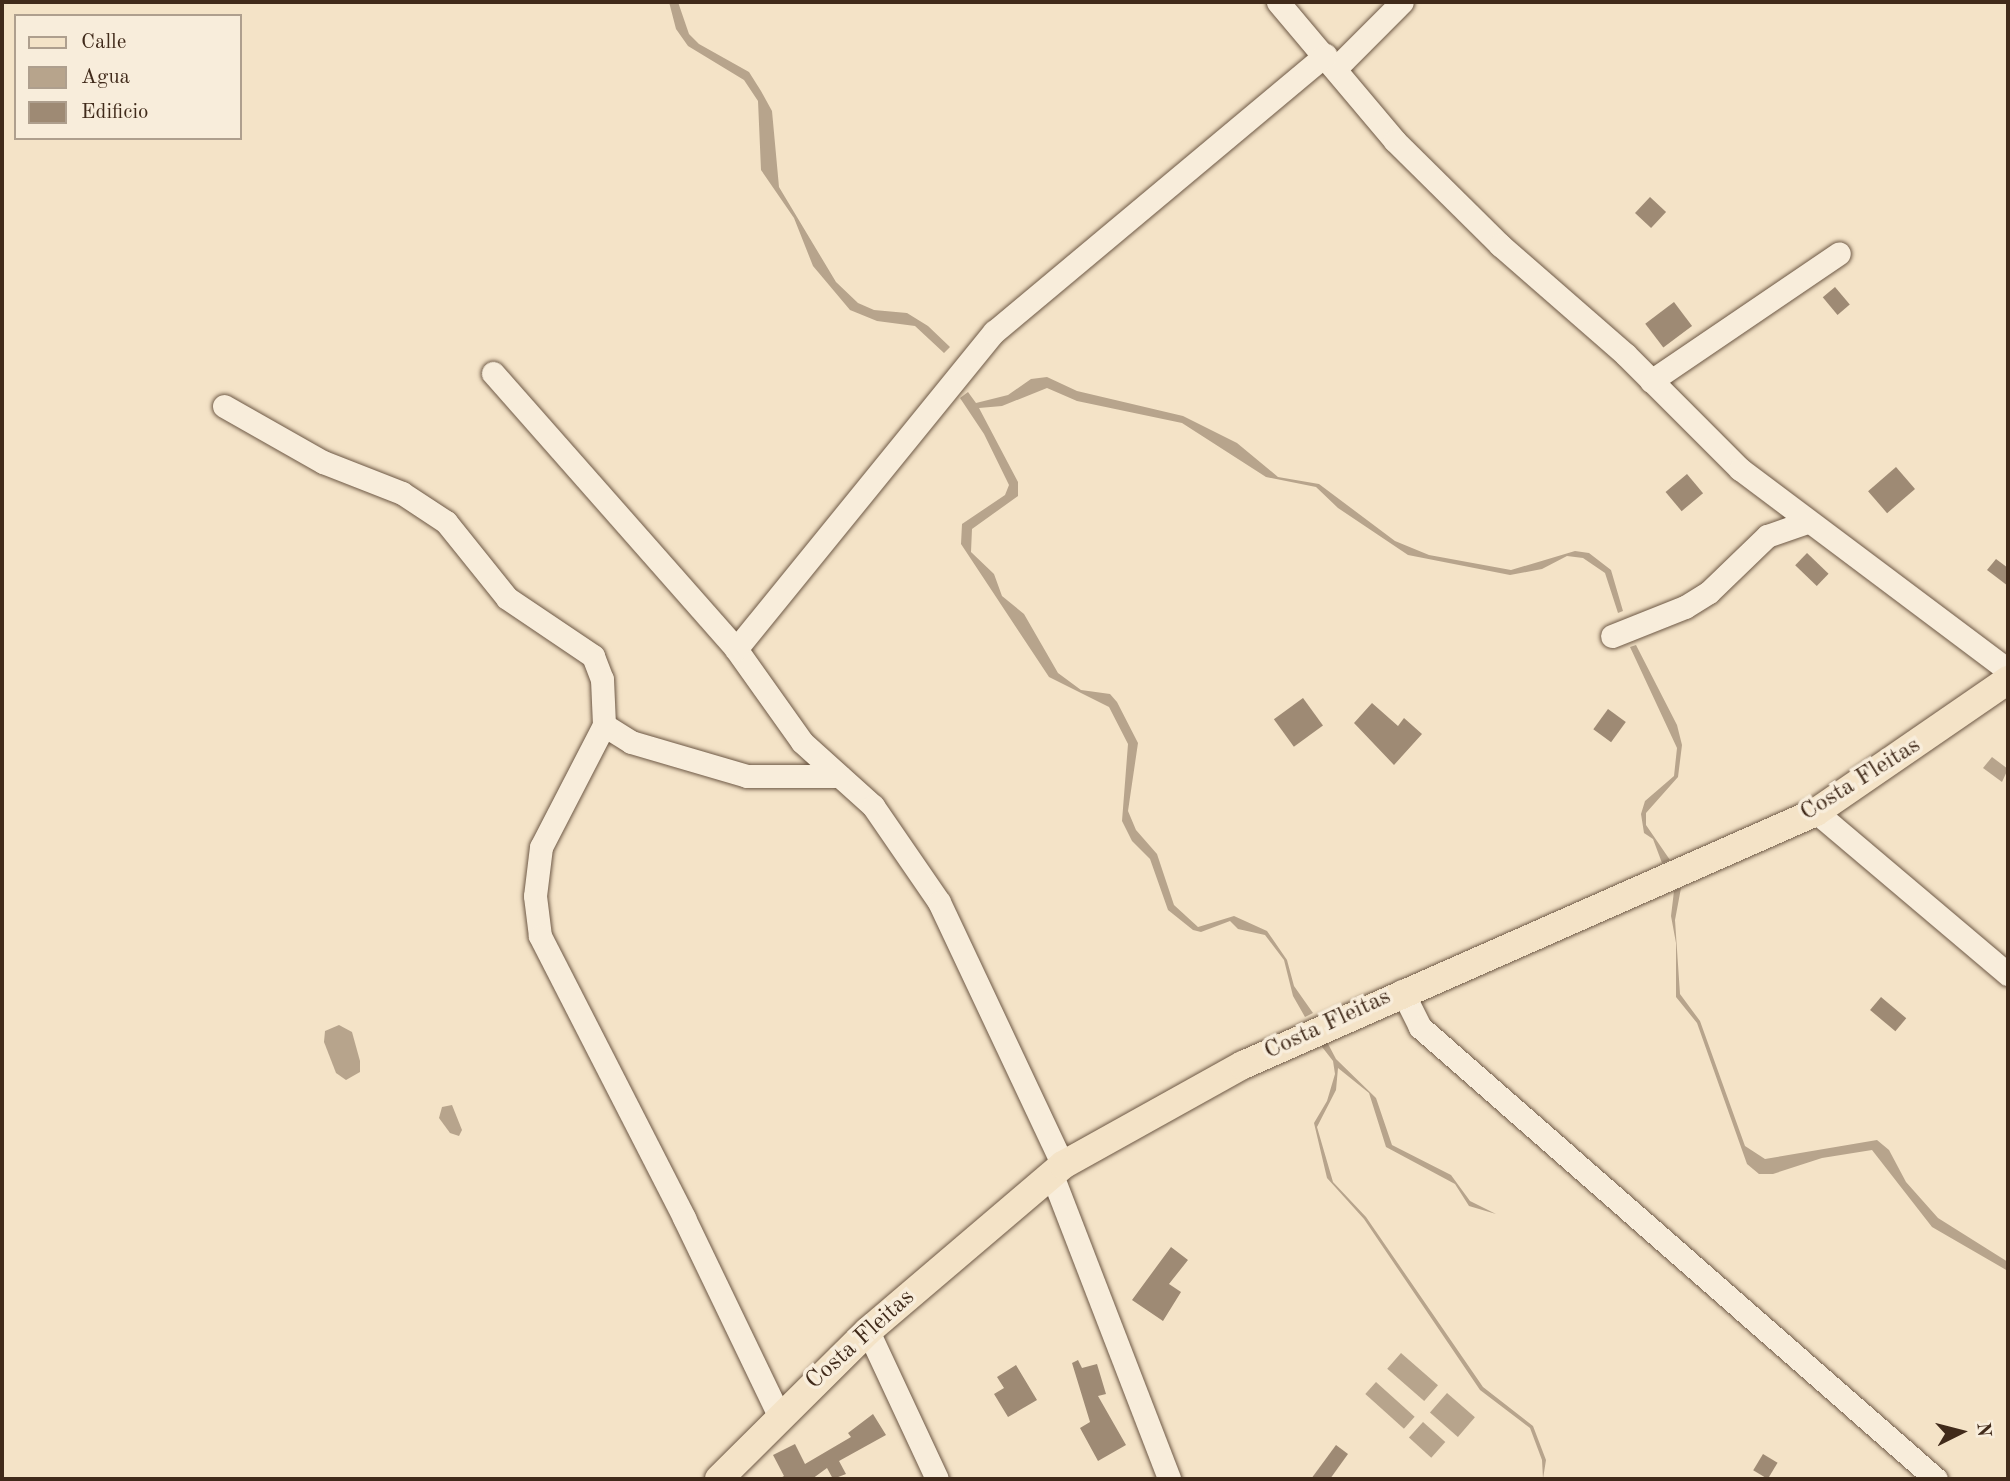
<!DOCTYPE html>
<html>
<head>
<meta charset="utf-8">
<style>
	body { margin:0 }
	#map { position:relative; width:2010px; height:1481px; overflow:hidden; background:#f4e3c7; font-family:"Old Standard TT",serif }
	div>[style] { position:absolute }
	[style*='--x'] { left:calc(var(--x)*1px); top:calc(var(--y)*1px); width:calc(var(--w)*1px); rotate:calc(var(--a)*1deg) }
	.water>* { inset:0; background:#b7a48c; transform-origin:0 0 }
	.building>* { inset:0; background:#9e8a74; transform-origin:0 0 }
	.roads { filter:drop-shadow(0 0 2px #6d5845) drop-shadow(0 0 2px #6d5845) }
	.minor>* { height:23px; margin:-11.5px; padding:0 11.5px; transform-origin:11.5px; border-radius:11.5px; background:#f8eddb }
	.major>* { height:28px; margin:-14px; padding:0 14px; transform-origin:14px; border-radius:14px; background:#f4e3c7 }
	span { translate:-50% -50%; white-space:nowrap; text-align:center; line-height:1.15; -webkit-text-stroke:7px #f8eddb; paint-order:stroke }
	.street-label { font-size:24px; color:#402a1a }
	.frame { position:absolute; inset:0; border:4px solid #402a1a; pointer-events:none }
	.legend { position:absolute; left:14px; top:14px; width:228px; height:126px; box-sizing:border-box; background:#f8eddb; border:2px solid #ae9f8e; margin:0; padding:9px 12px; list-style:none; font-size:21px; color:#402a1a }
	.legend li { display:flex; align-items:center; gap:14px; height:35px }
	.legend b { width:35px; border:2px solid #ae9f8e }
	.north { position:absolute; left:1926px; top:1397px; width:70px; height:70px; -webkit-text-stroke:5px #f8eddb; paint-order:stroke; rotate:84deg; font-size:19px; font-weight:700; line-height:28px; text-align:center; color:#402a1a }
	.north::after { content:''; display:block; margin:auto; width:24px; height:32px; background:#402a1a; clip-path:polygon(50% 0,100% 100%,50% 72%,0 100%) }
</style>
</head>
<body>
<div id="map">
	<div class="water">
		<div style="clip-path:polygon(669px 2px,678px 2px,689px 34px,699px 44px,749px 72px,761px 91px,772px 111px,779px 187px,836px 282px,858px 303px,874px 310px,907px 313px,928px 326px,950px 347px,944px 353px,915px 326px,877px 321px,850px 310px,813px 266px,794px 218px,761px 170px,758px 101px,744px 80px,688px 46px,676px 29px)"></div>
		<div style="clip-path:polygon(1047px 377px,1077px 391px,1183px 416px,1237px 443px,1278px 477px,1319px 484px,1395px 541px,1429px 555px,1511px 570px,1575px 551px,1589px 553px,1611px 570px,1623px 611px,1618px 613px,1605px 573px,1583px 558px,1567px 556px,1542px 569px,1510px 575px,1408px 555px,1338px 508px,1316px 487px,1266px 477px,1182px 423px,1077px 401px,1047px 388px,1002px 406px,979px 408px,1018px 482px,1018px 496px,972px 529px,971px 552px,994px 574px,1002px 596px,1024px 614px,1058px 673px,1081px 690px,1110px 694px,1117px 702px,1138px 743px,1128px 811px,1136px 830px,1157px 854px,1174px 905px,1198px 927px,1234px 916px,1267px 931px,1287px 960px,1294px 986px,1313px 1013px,1305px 1017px,1293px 996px,1284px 960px,1265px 935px,1238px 929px,1230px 921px,1201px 932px,1193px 930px,1168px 910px,1150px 859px,1132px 841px,1122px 821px,1128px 744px,1109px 707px,1049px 677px,961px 544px,962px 524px,1005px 495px,1009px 485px,984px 434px,960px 398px,968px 392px,976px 403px,1008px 395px,1031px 379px)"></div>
		<div style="clip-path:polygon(1636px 645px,1677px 725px,1682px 745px,1678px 777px,1646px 813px,1646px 825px,1670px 860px,1662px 863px,1653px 839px,1644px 833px,1641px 814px,1645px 801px,1674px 776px,1677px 748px,1630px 647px)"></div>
		<div style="clip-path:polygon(1992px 757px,2008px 769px,2002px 782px,1983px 768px)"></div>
		<div style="clip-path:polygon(1681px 888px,1675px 920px,1680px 994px,1700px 1021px,1745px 1146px,1765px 1159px,1877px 1140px,1889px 1150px,1906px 1182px,1938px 1218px,2008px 1262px,2008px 1271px,1932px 1227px,1872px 1150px,1822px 1158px,1773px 1174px,1759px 1174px,1747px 1164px,1697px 1023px,1676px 997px,1676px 943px,1671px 916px,1674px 891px)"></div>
		<div style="clip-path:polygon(339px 1025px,352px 1032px,360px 1061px,360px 1072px,346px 1080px,336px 1073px,324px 1042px,325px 1031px)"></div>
		<div style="clip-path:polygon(1326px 1040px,1336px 1059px,1376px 1098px,1392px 1145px,1451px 1175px,1470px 1201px,1496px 1214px,1469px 1206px,1455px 1184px,1386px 1147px,1369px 1093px,1338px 1068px,1336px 1090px,1317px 1127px,1333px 1182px,1366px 1217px,1483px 1387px,1533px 1426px,1546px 1460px,1543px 1479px,1542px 1460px,1530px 1428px,1480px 1390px,1364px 1219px,1327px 1178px,1314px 1123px,1327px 1101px,1335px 1074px,1333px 1061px,1319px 1043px)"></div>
		<div style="clip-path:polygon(452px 1105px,462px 1130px,459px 1136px,450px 1133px,439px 1118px,442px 1107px)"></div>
		<div style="left:1401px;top:1353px;width:49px;height:21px;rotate:41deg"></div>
		<div style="left:1376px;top:1382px;width:52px;height:16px;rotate:42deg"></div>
		<div style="left:1447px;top:1393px;width:37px;height:26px;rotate:41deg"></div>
		<div style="left:1423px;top:1422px;width:30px;height:21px;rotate:42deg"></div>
	</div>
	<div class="building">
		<div style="left:1650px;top:197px;width:22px;height:22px;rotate:43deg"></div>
		<div style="left:1835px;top:287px;width:23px;height:16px;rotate:50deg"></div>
		<div style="left:1674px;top:302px;width:30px;height:36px;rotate:53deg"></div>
		<div style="left:1896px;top:467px;width:29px;height:37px;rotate:49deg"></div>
		<div style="left:1687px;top:474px;width:25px;height:28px;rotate:50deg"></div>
		<div style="left:1807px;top:553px;width:30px;height:17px;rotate:44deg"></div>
		<div style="clip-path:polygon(1996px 559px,2008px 568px,2008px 586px,1987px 570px)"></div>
		<div style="left:1303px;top:698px;width:34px;height:36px;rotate:54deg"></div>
		<div style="clip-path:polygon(1372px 703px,1398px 726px,1404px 718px,1422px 734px,1394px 765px,1354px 723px)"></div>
		<div style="left:1608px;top:709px;width:22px;height:25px;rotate:36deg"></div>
		<div style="left:1881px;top:997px;width:33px;height:17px;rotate:40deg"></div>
		<div style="clip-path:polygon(1171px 1247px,1188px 1260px,1169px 1284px,1181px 1292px,1163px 1321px,1132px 1300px)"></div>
		<div style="clip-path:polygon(1078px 1360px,1082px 1368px,1097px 1364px,1106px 1394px,1098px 1396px,1126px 1445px,1098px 1461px,1080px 1428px,1090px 1422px,1072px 1363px)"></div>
		<div style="clip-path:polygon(1016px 1365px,1037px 1400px,1008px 1417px,994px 1394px,1004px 1388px,997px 1377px)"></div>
		<div style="clip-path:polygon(873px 1414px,886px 1435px,839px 1461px,846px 1474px,833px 1479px,827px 1468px,812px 1479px,779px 1479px,784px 1476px,773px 1455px,795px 1444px,805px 1464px,851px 1437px,848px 1433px)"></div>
		<div style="clip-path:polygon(1336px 1445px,1348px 1454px,1330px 1479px,1311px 1479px)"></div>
		<div style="left:1763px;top:1454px;width:17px;height:19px;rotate:31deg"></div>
	</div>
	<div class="roads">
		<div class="minor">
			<div style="--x:1278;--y:2;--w:182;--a:49.9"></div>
			<div style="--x:1395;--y:141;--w:148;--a:44.7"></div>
			<div style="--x:1500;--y:245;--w:166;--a:41.1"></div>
			<div style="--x:1625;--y:354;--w:163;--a:45"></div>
			<div style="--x:1740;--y:469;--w:335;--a:36.9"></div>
			<div style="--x:1336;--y:68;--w:93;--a:-45"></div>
			<div style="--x:493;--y:373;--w:368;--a:48.6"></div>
			<div style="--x:736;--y:649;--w:114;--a:54.6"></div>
			<div style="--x:802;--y:742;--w:96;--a:42"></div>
			<div style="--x:873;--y:806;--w:116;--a:55.5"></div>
			<div style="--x:939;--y:902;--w:291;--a:64.8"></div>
			<div style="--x:1651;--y:381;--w:227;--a:-34.2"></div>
			<div style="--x:224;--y:406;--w:114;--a:29.5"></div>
			<div style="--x:323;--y:462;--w:85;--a:21.4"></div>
			<div style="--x:402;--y:493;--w:53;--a:33.4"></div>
			<div style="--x:446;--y:522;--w:97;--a:51.2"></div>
			<div style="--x:507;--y:598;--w:104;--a:34"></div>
			<div style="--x:593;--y:656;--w:25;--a:69"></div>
			<div style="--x:602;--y:679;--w:46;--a:87.5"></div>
			<div style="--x:604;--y:725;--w:32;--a:32"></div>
			<div style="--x:631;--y:742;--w:121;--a:16.3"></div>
			<div style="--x:747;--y:776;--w:92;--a:0"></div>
			<div style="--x:1612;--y:636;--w:79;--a:-21.7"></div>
			<div style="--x:1685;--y:607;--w:28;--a:-32"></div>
			<div style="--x:1709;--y:592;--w:81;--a:-44"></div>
			<div style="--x:1767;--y:536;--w:42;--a:-19.3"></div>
			<div style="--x:736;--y:649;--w:409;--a:-50.9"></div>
			<div style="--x:994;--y:332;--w:432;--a:-39.9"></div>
			<div style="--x:604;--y:725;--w:137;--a:117.3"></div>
			<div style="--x:541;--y:847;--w:49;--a:97"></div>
			<div style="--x:535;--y:896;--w:40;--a:82.9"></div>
			<div style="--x:540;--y:936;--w:317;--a:62.9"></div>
			<div style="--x:684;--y:1218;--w:219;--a:64.3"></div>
			<div style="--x:1816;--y:812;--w:251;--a:40.2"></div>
			<div style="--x:1402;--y:991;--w:40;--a:63.4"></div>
			<div style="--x:1420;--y:1027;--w:686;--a:41.22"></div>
			<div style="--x:1052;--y:1175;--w:326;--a:68.9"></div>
			<div style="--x:868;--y:1331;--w:163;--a:65"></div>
		</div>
		<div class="major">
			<div style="--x:719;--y:1479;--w:210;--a:-44.8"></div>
			<div style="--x:868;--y:1331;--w:256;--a:-40.4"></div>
			<div style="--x:1063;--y:1165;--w:206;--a:-29.1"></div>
			<div style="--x:1243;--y:1065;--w:626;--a:-23.82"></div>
			<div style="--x:1816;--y:812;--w:233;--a:-34.5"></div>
		</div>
	</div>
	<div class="street-label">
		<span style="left:1861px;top:780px;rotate:-32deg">Costa Fleitas</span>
		<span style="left:1328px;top:1025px;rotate:-25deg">Costa Fleitas</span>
		<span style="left:861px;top:1340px;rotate:-42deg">Costa Fleitas</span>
	</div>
	<div class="frame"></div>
	<ul class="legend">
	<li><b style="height:9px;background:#f4e3c7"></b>Calle</li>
	<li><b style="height:19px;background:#b7a48c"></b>Agua</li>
	<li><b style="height:19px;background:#9e8a74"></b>Edificio</li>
	</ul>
	<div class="north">N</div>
</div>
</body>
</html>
